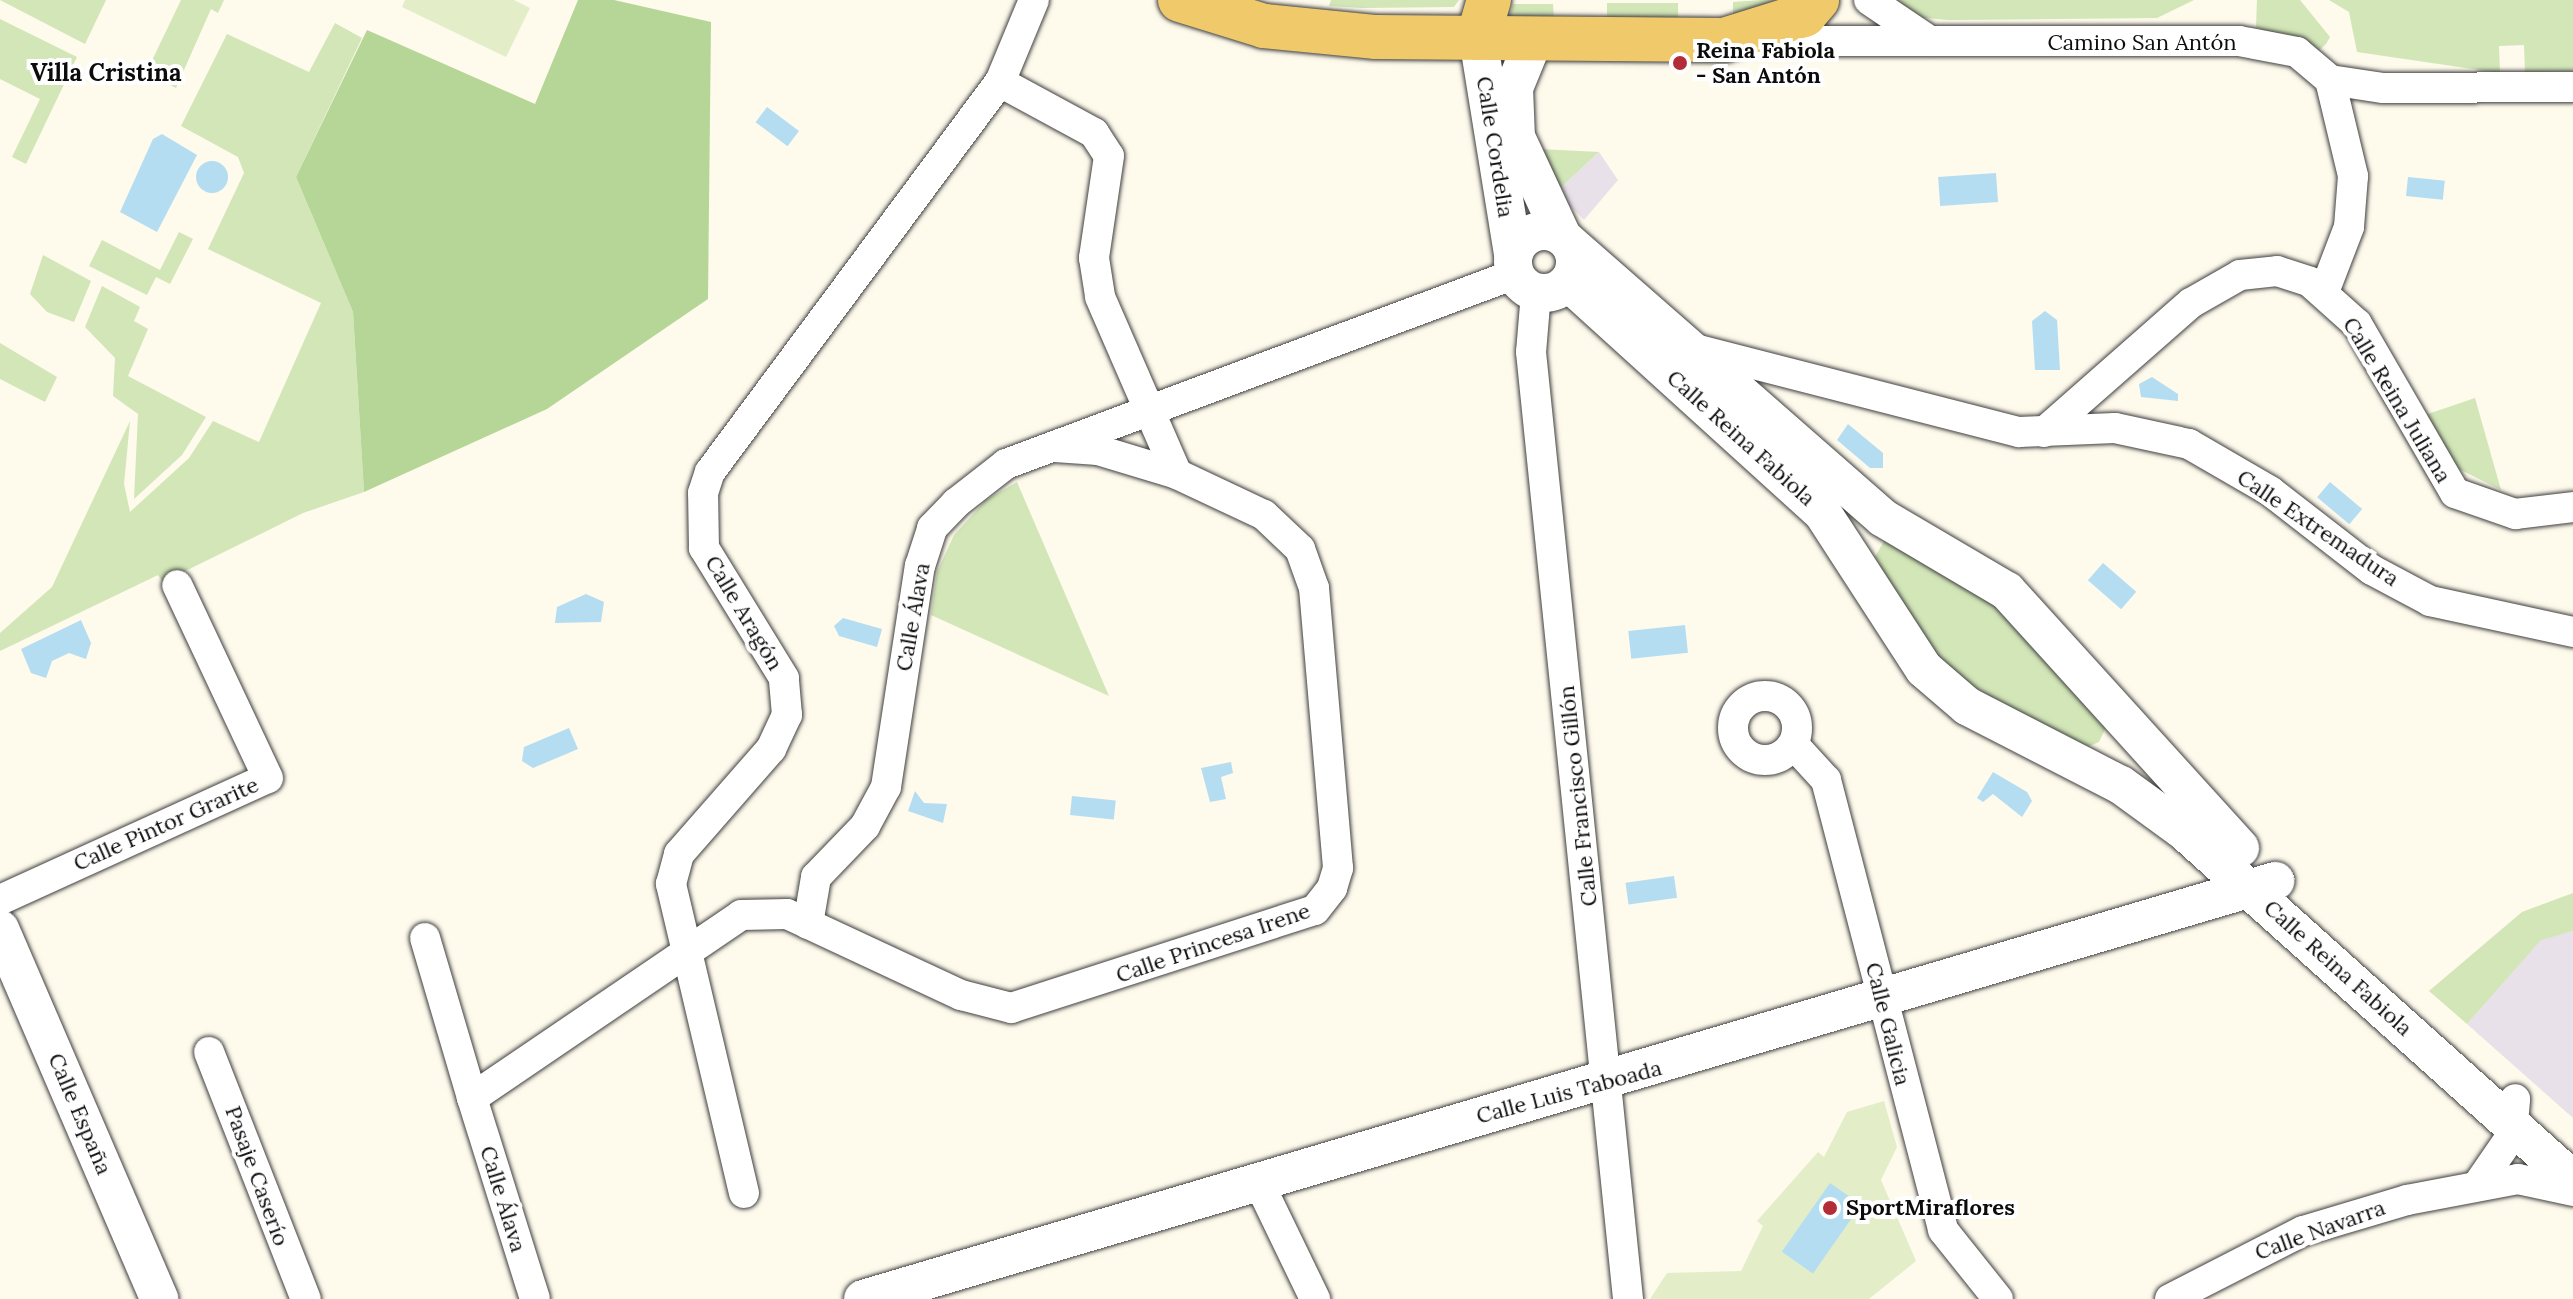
<!DOCTYPE html>
<html>
<head>
<meta charset="utf-8">
<style>
	body { margin:0 }
	#map { position:relative; width:2573px; height:1299px; overflow:hidden; background:#fefaec; font-family:Lora,serif }
	div>[style] { position:absolute }
	[style*='--x'] { left:calc(var(--x)*1px); top:calc(var(--y)*1px); width:calc(var(--w)*1px); rotate:calc(var(--a)*1deg) }
	.industrial>* { inset:0; background:#e9e1ea }
	.green>* { inset:0; background:#d2e6b8; transform-origin:0 0 }
	.forest>* { inset:0; background:#b6d698 }
	.pitch>* { inset:0; background:#e3eec9 }
	.water>* { inset:0; background:#b4ddf2; transform-origin:0 0 }
	.round { border-radius:50% }
	.roads { filter:drop-shadow(0 0 2px #3f3f3f) drop-shadow(0 0 2px #3f3f3f) }
	.minor>* { height:30px; margin:-15px; padding:0 15px; transform-origin:15px; border-radius:15px; background:#fff }
	.minor>.ring { margin:-15px; padding:0; box-sizing:content-box; background:none; border:30px solid #fff; border-radius:50% }
	.tertiary>* { height:38px; margin:-19px; padding:0 19px; transform-origin:19px; border-radius:19px; background:#fff }
	.tertiary>.ring { margin:-19px; padding:0; box-sizing:content-box; background:none; border:38px solid #fff; border-radius:50% }
	.primary>* { height:44px; margin:-22px; padding:0 22px; transform-origin:22px; border-radius:22px; background:#f0ca6a }
	.dots>* { width:22px; height:22px; translate:-50% -50%; box-sizing:border-box; border:4px solid #fff; border-radius:50% }
	span { translate:-50% -50%; white-space:nowrap; text-align:center; line-height:1.15; -webkit-text-stroke:8px #fff; paint-order:stroke }
	.street-label { font-size:22px; color:#0c0c0c }
	.poi-label { font-size:22px; color:#0c0c0c; font-weight:700 }
	.left { translate:0 -50%; text-align:left }
	.neighbourhood-label { font-size:24px; color:#0c0c0c; font-weight:700 }
</style>
</head>
<body>
<div id="map">
	<div class="industrial">
		<div style="clip-path:polygon(1599px 152px,1618px 180px,1584px 220px,1556px 192px)"></div>
		<div style="clip-path:polygon(2573px 931px,2573px 1118px,2467px 1024px,2541px 939px)"></div>
	</div>
	<div class="green">
		<div style="clip-path:polygon(0 0,106px 0,85px 44px)"></div>
		<div style="clip-path:polygon(181px 0,224px 0,218px 13px,211px 9px,176px 88px,146px 73px)"></div>
		<div style="clip-path:polygon(1331px 0,1459px 0,1454px 7px,1361px 8px,1329px 6px)"></div>
		<div style="clip-path:polygon(1762px 0,1791px 0,1733px 20px,1733px 2px)"></div>
		<div style="clip-path:polygon(1881px 0,2194px 0,2157px 18px,1949px 20px,1904px 16px)"></div>
		<div style="clip-path:polygon(2257px 0,2300px 0,2330px 37px,2326px 44px,2317px 52px,2256px 27px)"></div>
		<div style="clip-path:polygon(2329px 0,2573px 0,2573px 71px,2525px 72px,2524px 45px,2499px 46px,2500px 73px,2357px 52px,2349px 12px)"></div>
		<div style="left:1678px;top:3px;width:18px;height:71px;rotate:90deg"></div>
		<div style="clip-path:polygon(1513px 4px,1553px 4px,1554px 22px,1509px 20px)"></div>
		<div style="clip-path:polygon(0 19px,77px 57px,26px 164px,12px 157px,40px 99px,0 79px)"></div>
		<div style="clip-path:polygon(335px 23px,362px 38px,296px 177px,353px 312px,364px 492px,303px 513px,163px 582px,158px 575px,0 651px,0 633px,52px 587px,130px 421px,124px 484px,130px 512px,189px 458px,213px 421px,259px 442px,321px 303px,208px 249px,244px 173px,238px 157px,181px 126px,227px 34px,309px 72px)"></div>
		<div style="clip-path:polygon(1540px 149px,1599px 152px,1556px 192px)"></div>
		<div style="clip-path:polygon(179px 232px,193px 239px,170px 284px,156px 277px,147px 295px,89px 266px,102px 240px,160px 270px)"></div>
		<div style="clip-path:polygon(43px 255px,91px 281px,74px 322px,47px 312px,30px 294px)"></div>
		<div style="clip-path:polygon(102px 286px,140px 307px,134px 321px,148px 329px,128px 376px,206px 417px,182px 455px,134px 499px,138px 414px,113px 396px,115px 358px,85px 327px)"></div>
		<div style="clip-path:polygon(0 343px,57px 377px,45px 402px,0 379px)"></div>
		<div style="clip-path:polygon(2475px 398px,2501px 490px,2455px 467px,2425px 415px)"></div>
		<div style="clip-path:polygon(1017px 482px,1109px 696px,931px 615px,937px 572px,954px 535px,986px 500px)"></div>
		<div style="clip-path:polygon(1884px 541px,1906px 543px,2020px 615px,2106px 727px,2099px 742px,2077px 751px,1933px 661px,1875px 557px)"></div>
		<div style="clip-path:polygon(2573px 893px,2573px 931px,2541px 940px,2467px 1024px,2429px 991px,2522px 912px)"></div>
	</div>
	<div class="forest">
		<div style="clip-path:polygon(578px 0,614px 0,711px 22px,708px 299px,547px 409px,364px 492px,353px 312px,296px 177px,367px 30px,535px 104px)"></div>
	</div>
	<div class="pitch">
		<div style="clip-path:polygon(405px 0,514px 0,530px 8px,506px 57px,402px 7px)"></div>
		<div style="clip-path:polygon(1884px 1101px,1897px 1147px,1881px 1180px,1916px 1261px,1869px 1299px,1650px 1299px,1667px 1273px,1741px 1271px,1763px 1226px,1757px 1221px,1818px 1152px,1824px 1157px,1847px 1112px)"></div>
	</div>
	<div class="water">
		<div style="left:767px;top:107px;width:40px;height:19px;rotate:37deg"></div>
		<div style="clip-path:polygon(162px 134px,197px 155px,157px 232px,120px 212px,153px 139px)"></div>
		<div class="round" style="left:196px;top:161px;width:32px;height:32px"></div>
		<div style="left:1996px;top:173px;width:29px;height:58px;rotate:86deg"></div>
		<div style="left:2408px;top:177px;width:37px;height:19px;rotate:6deg"></div>
		<div style="clip-path:polygon(2045px 311px,2057px 320px,2060px 370px,2035px 370px,2032px 321px)"></div>
		<div style="clip-path:polygon(2152px 377px,2178px 394px,2178px 401px,2141px 397px,2139px 384px)"></div>
		<div style="clip-path:polygon(1848px 424px,1883px 453px,1883px 468px,1870px 468px,1837px 440px)"></div>
		<div style="left:2330px;top:482px;width:42px;height:20px;rotate:40deg"></div>
		<div style="left:2103px;top:563px;width:44px;height:23px;rotate:41deg"></div>
		<div style="clip-path:polygon(586px 594px,604px 602px,601px 622px,555px 623px,557px 607px)"></div>
		<div style="clip-path:polygon(843px 618px,882px 629px,877px 647px,839px 636px,834px 626px)"></div>
		<div style="clip-path:polygon(81px 620px,91px 643px,86px 659px,69px 653px,52px 661px,46px 678px,31px 673px,21px 649px)"></div>
		<div style="left:1685px;top:625px;width:28px;height:57px;rotate:84deg"></div>
		<div style="clip-path:polygon(569px 728px,578px 749px,533px 768px,522px 761px,524px 747px)"></div>
		<div style="clip-path:polygon(1231px 762px,1233px 773px,1221px 777px,1226px 799px,1210px 802px,1201px 768px)"></div>
		<div style="clip-path:polygon(1993px 772px,2027px 792px,2032px 801px,2022px 817px,1993px 794px,1983px 802px,1977px 798px)"></div>
		<div style="clip-path:polygon(915px 791px,924px 803px,947px 804px,943px 823px,908px 811px)"></div>
		<div style="left:1072px;top:796px;width:44px;height:19px;rotate:6deg"></div>
		<div style="left:1674px;top:876px;width:22px;height:49px;rotate:82deg"></div>
		<div style="left:1830px;top:1183px;width:38px;height:84px;rotate:35deg"></div>
	</div>
	<div class="roads">
		<div class="minor">
			<div style="--x:1869;--y:0;--w:73;--a:33.9"></div>
			<div style="--x:1754;--y:41;--w:485;--a:0"></div>
			<div style="--x:2239;--y:41;--w:59;--a:10.7"></div>
			<div style="--x:2297;--y:52;--w:43;--a:40.3"></div>
			<div style="--x:2330;--y:80;--w:99;--a:76.5"></div>
			<div style="--x:2353;--y:176;--w:51;--a:94.5"></div>
			<div style="--x:2349;--y:227;--w:70;--a:111"></div>
			<div style="--x:2330;--y:80;--w:54;--a:8.6"></div>
			<div style="--x:2383;--y:88;--w:190;--a:-0.3"></div>
			<div style="--x:1000;--y:82;--w:107;--a:28.5"></div>
			<div style="--x:1094;--y:133;--w:27;--a:57"></div>
			<div style="--x:1109;--y:156;--w:103;--a:98.4"></div>
			<div style="--x:1094;--y:258;--w:39;--a:81"></div>
			<div style="--x:1100;--y:297;--w:193;--a:66.5"></div>
			<div style="--x:1536;--y:293;--w:59;--a:94.8"></div>
			<div style="--x:1531;--y:352;--w:952;--a:84.15"></div>
			<div style="--x:1691;--y:348;--w:339;--a:14.4"></div>
			<div style="--x:2019;--y:432;--w:96;--a:-2.4"></div>
			<div style="--x:2115;--y:428;--w:76;--a:12.2"></div>
			<div style="--x:2189;--y:444;--w:94;--a:30.1"></div>
			<div style="--x:2270;--y:491;--w:129;--a:37.8"></div>
			<div style="--x:2372;--y:570;--w:66;--a:28.1"></div>
			<div style="--x:2430;--y:601;--w:146;--a:12.2"></div>
			<div style="--x:2044;--y:432;--w:196;--a:-41.3"></div>
			<div style="--x:2191;--y:303;--w:56;--a:-29.7"></div>
			<div style="--x:2240;--y:275;--w:37;--a:-6"></div>
			<div style="--x:2277;--y:271;--w:35;--a:18"></div>
			<div style="--x:2310;--y:282;--w:63;--a:41.8"></div>
			<div style="--x:2357;--y:324;--w:195;--a:59.9"></div>
			<div style="--x:2455;--y:493;--w:64;--a:19.3"></div>
			<div style="--x:2515;--y:514;--w:58;--a:-6.9"></div>
			<div class="ring" style="left:1733px;top:696px;width:34px;height:34px"></div>
			<div style="--x:1793;--y:744;--w:49;--a:47.5"></div>
			<div style="--x:1826;--y:780;--w:465;--a:75.4"></div>
			<div style="--x:1943;--y:1230;--w:88;--a:51.4"></div>
			<div style="--x:0;--y:900;--w:294;--a:-24.5"></div>
			<div style="--x:268;--y:778;--w:213;--a:-115.2"></div>
			<div style="--x:808;--y:924;--w:48;--a:-80.3"></div>
			<div style="--x:816;--y:877;--w:71;--a:-46.1"></div>
			<div style="--x:865;--y:826;--w:44;--a:-61.7"></div>
			<div style="--x:886;--y:787;--w:224;--a:-81.3"></div>
			<div style="--x:920;--y:566;--w:40;--a:-72"></div>
			<div style="--x:932;--y:528;--w:35;--a:-46"></div>
			<div style="--x:956;--y:503;--w:63;--a:-38"></div>
			<div style="--x:1006;--y:464;--w:543;--a:-20.47"></div>
			<div style="--x:425;--y:938;--w:167;--a:73.6"></div>
			<div style="--x:209;--y:1052;--w:265;--a:68.6"></div>
			<div style="--x:1259;--y:1183;--w:129;--a:64.2"></div>
			<div style="--x:2479;--y:1183;--w:58;--a:-55.5"></div>
			<div style="--x:2512;--y:1135;--w:36;--a:-85"></div>
			<div style="--x:744;--y:1193;--w:318;--a:-103.3"></div>
			<div style="--x:671;--y:884;--w:31;--a:-75"></div>
			<div style="--x:679;--y:854;--w:140;--a:-48.8"></div>
			<div style="--x:771;--y:749;--w:38;--a:-65"></div>
			<div style="--x:787;--y:715;--w:37;--a:-95"></div>
			<div style="--x:784;--y:678;--w:153;--a:-121.6"></div>
			<div style="--x:704;--y:548;--w:55;--a:-91"></div>
			<div style="--x:703;--y:493;--w:22;--a:-72"></div>
			<div style="--x:710;--y:472;--w:486;--a:-53.4"></div>
			<div style="--x:1000;--y:82;--w:89;--a:-67.5"></div>
			<div style="--x:535;--y:1299;--w:211;--a:-107.4"></div>
			<div style="--x:472;--y:1098;--w:325;--a:-34.2"></div>
			<div style="--x:741;--y:915;--w:46;--a:-1.2"></div>
			<div style="--x:787;--y:914;--w:192;--a:25"></div>
			<div style="--x:961;--y:995;--w:52;--a:14.6"></div>
			<div style="--x:1011;--y:1008;--w:319;--a:-17.9"></div>
			<div style="--x:1315;--y:910;--w:28;--a:-52"></div>
			<div style="--x:1332;--y:888;--w:21;--a:-73"></div>
			<div style="--x:1338;--y:868;--w:281;--a:-94.9"></div>
			<div style="--x:1314;--y:588;--w:41;--a:-109.7"></div>
			<div style="--x:1300;--y:549;--w:50;--a:-136.6"></div>
			<div style="--x:1264;--y:515;--w:96;--a:-154.8"></div>
			<div style="--x:1177;--y:474;--w:83;--a:-163.1"></div>
			<div style="--x:1098;--y:450;--w:43;--a:-176"></div>
			<div style="--x:2170;--y:1299;--w:149;--a:-27.1"></div>
			<div style="--x:2303;--y:1231;--w:109;--a:-16.6"></div>
			<div style="--x:2407;--y:1200;--w:113;--a:-10.7"></div>
			<div style="--x:2518;--y:1179;--w:56;--a:12.3"></div>
		</div>
		<div class="tertiary">
			<div style="--x:1478;--y:38;--w:220;--a:80.8"></div>
			<div style="--x:1534;--y:39;--w:53;--a:112.2"></div>
			<div style="--x:1514;--y:88;--w:49;--a:87.7"></div>
			<div style="--x:1516;--y:137;--w:109;--a:65.1"></div>
			<div class="ring" style="left:1513px;top:231px;width:24px;height:24px"></div>
			<div style="--x:1569;--y:243;--w:417;--a:41.2"></div>
			<div style="--x:1883;--y:518;--w:144;--a:30.5"></div>
			<div style="--x:2007;--y:591;--w:347;--a:47.8"></div>
			<div style="--x:1568;--y:282;--w:343;--a:42.2"></div>
			<div style="--x:1822;--y:512;--w:187;--a:57"></div>
			<div style="--x:1924;--y:669;--w:57;--a:40.7"></div>
			<div style="--x:1967;--y:706;--w:173;--a:27.2"></div>
			<div style="--x:2121;--y:785;--w:78;--a:36.1"></div>
			<div style="--x:2184;--y:831;--w:523;--a:41.9"></div>
			<div style="--x:0;--y:929;--w:403;--a:66.7"></div>
			<div style="--x:863;--y:1299;--w:1473;--a:-16.49"></div>
		</div>
		<div class="primary">
			<div style="--x:1180;--y:0;--w:88;--a:17.2"></div>
			<div style="--x:1264;--y:26;--w:113;--a:5.6"></div>
			<div style="--x:1376;--y:37;--w:348;--a:0.5"></div>
			<div style="--x:1724;--y:40;--w:84;--a:-17.4"></div>
			<div style="--x:1804;--y:15;--w:20;--a:-49"></div>
			<div style="--x:1478;--y:38;--w:40;--a:-74"></div>
		</div>
	</div>
	<div class="dots">
		<div style="left:1680px;top:63px;background:#b32d39"></div>
		<div style="left:1830px;top:1208px;background:#b32d39"></div>
	</div>
	<div class="street-label">
		<span style="left:2142px;top:43px">Camino San Antón</span>
		<span style="left:1495px;top:147px;rotate:81deg">Calle Cordelia</span>
		<span style="left:2397px;top:400px;rotate:59deg">Calle Reina Juliana</span>
		<span style="left:1741px;top:438px;rotate:42deg">Calle Reina Fabiola</span>
		<span style="left:2318px;top:528px;rotate:34deg">Calle Extremadura</span>
		<span style="left:744px;top:613px;rotate:59deg">Calle Aragón</span>
		<span style="left:913px;top:617px;rotate:-80deg">Calle Álava</span>
		<span style="left:1578px;top:796px;rotate:-96deg">Calle Francisco Gillón</span>
		<span style="left:166px;top:824px;rotate:-24deg">Calle Pintor Grarite</span>
		<span style="left:1213px;top:943px;rotate:-19deg">Calle Princesa Irene</span>
		<span style="left:2338px;top:968px;rotate:42deg">Calle Reina Fabiola</span>
		<span style="left:1888px;top:1024px;rotate:76deg">Calle Galicia</span>
		<span style="left:1569px;top:1092px;rotate:-15deg">Calle Luis Taboada</span>
		<span style="left:80px;top:1114px;rotate:67deg">Calle España</span>
		<span style="left:257px;top:1176px;rotate:70deg">Pasaje Caserío</span>
		<span style="left:503px;top:1199px;rotate:73deg">Calle Álava</span>
		<span style="left:2320px;top:1230px;rotate:-20deg">Calle Navarra</span>
	</div>
	<div class="poi-label">
		<span class="left" style="left:1696px;top:63px">Reina Fabiola<br>- San Antón</span>
		<span class="left" style="left:1846px;top:1208px">SportMiraflores</span>
	</div>
	<div class="neighbourhood-label">
		<span style="left:106px;top:73px">Villa Cristina</span>
	</div>
</div>
</body>
</html>
